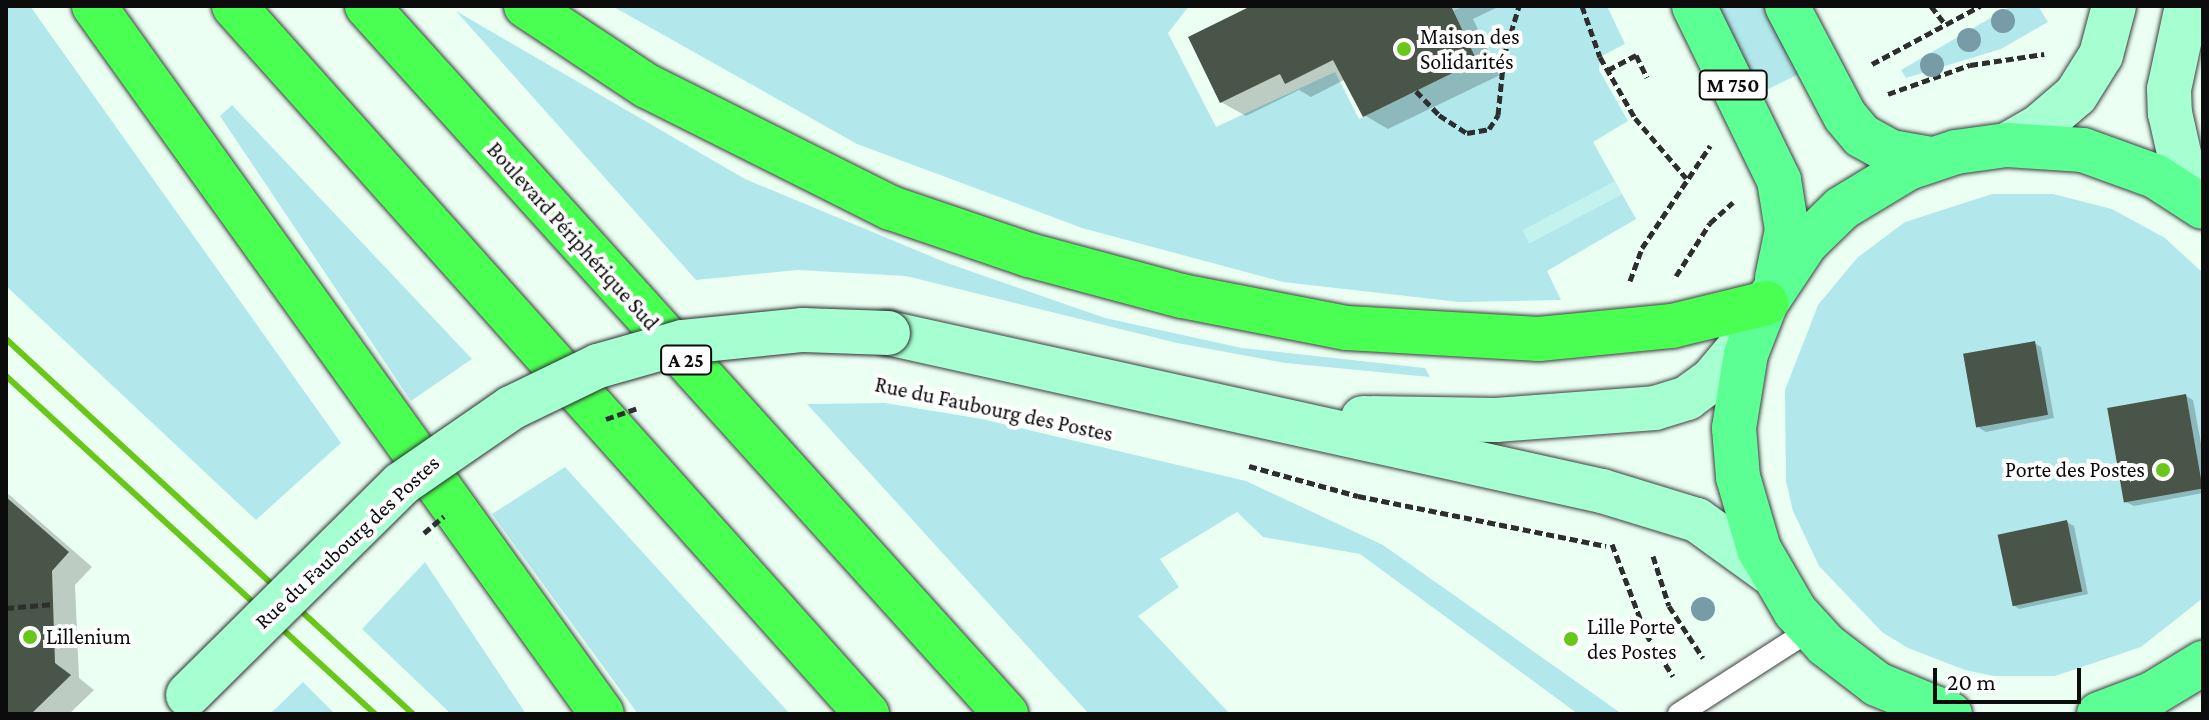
<!DOCTYPE html>
<html>
<head>
<meta charset="utf-8">
<style>
	body { margin:0 }
	#map { position:relative; width:2209px; height:720px; overflow:hidden; background:#ebfff3; font-family:"Crimson Pro",serif }
	div>[style] { position:absolute }
	[style*='--x'] { left:calc(var(--x)*1px); top:calc(var(--y)*1px); width:calc(var(--w)*1px); rotate:calc(var(--a)*1deg) }
	.green>* { inset:0; background:#b2e8ec }
	.pitch>* { inset:0; background:#c4f3ef; transform-origin:0 0 }
	.shadow>* { inset:0; background:#0003 }
	.building>* { inset:0; background:#485548; transform-origin:0 0 }
	.path>* { height:5px; margin-top:-2.5px; transform-origin:0; background:repeating-linear-gradient(90deg,#2e2e2e 0 8px,transparent 0 12px) }
	.roads { filter:drop-shadow(0 0 2px #3f3f3f) drop-shadow(0 0 2px #3f3f3f) }
	.service>* { height:22px; margin:-11px; padding:0 11px; transform-origin:11px; border-radius:11px; background:#fff }
	.secondary>* { height:44px; margin:-22px; padding:0 22px; transform-origin:22px; border-radius:22px; background:#a6ffd0 }
	.primary>* { height:44px; margin:-22px; padding:0 22px; transform-origin:22px; border-radius:22px; background:#5bff93 }
	.motorway>* { height:44px; margin:-22px; padding:0 22px; transform-origin:22px; border-radius:22px; background:#49ff51 }
	.rail>* { height:6px; margin:-3px; padding:0 3px; transform-origin:3px; border-radius:3px; background:#69c61a }
	.path-bridge>* { height:5px; margin-top:-2.5px; transform-origin:0; background:repeating-linear-gradient(90deg,#2e2e2e 0 8px,transparent 0 12px) }
	.bridges { filter:drop-shadow(0 0 2px #2e2e2e) drop-shadow(0 0 2px #2e2e2e) }
	.secondary-bridge>* { height:44px; margin:-22px; padding:0 22px; transform-origin:22px; border-radius:22px; background:#a6ffd0 }
	.trees>* { width:24px; height:24px; margin:-12px; border-radius:50%; background:#779ba7 }
	.dots>* { width:22px; height:22px; translate:-50% -50%; box-sizing:border-box; border:4px solid #fff; border-radius:50% }
	span { translate:-50% -50%; white-space:nowrap; text-align:center; line-height:1.15; -webkit-text-stroke:8px #fff; paint-order:stroke }
	.shield-label span { padding:2px 6px; background:#fff; border:2px solid; border-radius:6px; -webkit-text-stroke-width:0 }
	.shield-label { font-size:20px; color:#0c0c0c; font-weight:700 }
	.poi-label { font-size:22px; color:#0c0c0c }
	.left { translate:0 -50%; text-align:left }
	.right { translate:-100% -50%; text-align:right }
	.street-label { font-size:22px; color:#0c0c0c }
	.frame { position:absolute; inset:0; border:8px solid #0c0c0c; pointer-events:none }
	.scale { position:absolute; left:1933px; top:668px; width:148px; height:36px; box-sizing:border-box; border:4px solid #0c0c0c; border-top:0; padding-left:10px; font-size:24px; line-height:28px; white-space:nowrap; color:#0c0c0c; -webkit-text-stroke:6px #fff; paint-order:stroke }
</style>
</head>
<body>
<div id="map">
	<div class="green">
		<div style="clip-path:polygon(6px 6px,30px 6px,341px 443px,256px 520px,6px 286px)"></div>
		<div style="clip-path:polygon(612px 6px,1189px 6px,1168px 33px,1216px 127px,1335px 72px,1359px 119px,1477px 61px,1453px 11px,1464px 6px,1607px 6px,1625px 44px,1600px 57px,1599px 70px,1628px 121px,1593px 142px,1636px 219px,1547px 271px,1561px 300px,1459px 302px,1283px 282px,1082px 228px,857px 144px)"></div>
		<div style="clip-path:polygon(1717px 6px,1768px 6px,1801px 73px,1760px 93px)"></div>
		<div style="clip-path:polygon(2011px 6px,2038px 6px,2048px 22px,2001px 49px,1906px 78px,1901px 70px)"></div>
		<div style="clip-path:polygon(456px 11px,745px 179px,947px 263px,1105px 318px,1242px 348px,1425px 368px,1430px 377px,1285px 363px,1177px 343px,906px 276px,798px 270px,696px 280px)"></div>
		<div style="clip-path:polygon(232px 105px,472px 359px,411px 401px,220px 116px)"></div>
		<div style="clip-path:polygon(1992px 194px,2053px 194px,2112px 209px,2165px 238px,2203px 273px,2203px 598px,2141px 647px,2055px 676px,1994px 676px,1965px 670px,1908px 648px,1882px 632px,1819px 566px,1793px 511px,1786px 481px,1785px 390px,1818px 305px,1857px 258px,1905px 222px)"></div>
		<div style="clip-path:polygon(885px 403px,982px 419px,1246px 481px,1383px 545px,1622px 714px,1578px 714px,1360px 554px,1263px 537px,1237px 512px,1160px 559px,1179px 587px,1138px 616px,1230px 714px,1089px 714px,807px 404px)"></div>
		<div style="clip-path:polygon(565px 467px,790px 714px,638px 714px,492px 514px)"></div>
		<div style="clip-path:polygon(425px 562px,526px 714px,451px 714px,362px 629px)"></div>
		<div style="clip-path:polygon(303px 682px,335px 714px,270px 714px)"></div>
	</div>
	<div class="pitch">
		<div style="left:1615px;top:181px;width:15px;height:105px;rotate:62deg"></div>
	</div>
	<div class="shadow">
		<div style="clip-path:polygon(1255px 6px,1500px 6px,1473px 19px,1500px 75px,1388px 129px,1364px 115px,1344px 80px,1311px 97px,1299px 90px,1246px 116px,1221px 102px)"></div>
		<div style="clip-path:polygon(2034px 343px,2041px 347px,2054px 418px,1986px 432px,1979px 428px)"></div>
		<div style="clip-path:polygon(2186px 396px,2193px 400px,2203px 454px,2203px 493px,2134px 506px,2126px 502px)"></div>
		<div style="clip-path:polygon(6px 492px,92px 567px,75px 585px,79px 678px,94px 690px,69px 714px,6px 714px)"></div>
		<div style="clip-path:polygon(2067px 522px,2074px 526px,2088px 594px,2019px 609px,2012px 604px)"></div>
	</div>
	<div class="building">
		<div style="clip-path:polygon(1251px 6px,1451px 6px,1477px 61px,1363px 117px,1333px 60px,1285px 84px,1280px 74px,1220px 103px,1188px 37px)"></div>
		<div style="left:2035px;top:341px;width:75px;height:73px;rotate:80deg"></div>
		<div style="left:2186px;top:394px;width:96px;height:80px;rotate:80deg"></div>
		<div style="clip-path:polygon(6px 497px,69px 552px,52px 571px,55px 663px,71px 675px,31px 714px,6px 714px)"></div>
		<div style="left:2067px;top:520px;width:73px;height:71px;rotate:78deg"></div>
	</div>
	<div class="path">
		<div style="--x:1582;--y:6;--w:54;--a:70.6"></div>
		<div style="--x:1600;--y:57;--w:70;--a:60.2"></div>
		<div style="--x:1635;--y:118;--w:79;--a:49.6"></div>
		<div style="--x:1931;--y:6;--w:23;--a:52"></div>
		<div style="--x:1872;--y:64;--w:123;--a:-28.2"></div>
		<div style="--x:1608;--y:70;--w:32;--a:-28"></div>
		<div style="--x:1636;--y:55;--w:25;--a:64"></div>
		<div style="--x:1416;--y:91;--w:33;--a:46"></div>
		<div style="--x:1439;--y:115;--w:33;--a:33"></div>
		<div style="--x:1467;--y:133;--w:22;--a:-10"></div>
		<div style="--x:1489;--y:129;--w:17;--a:-57"></div>
		<div style="--x:1498;--y:115;--w:59;--a:-84.2"></div>
		<div style="--x:1504;--y:56;--w:52;--a:-73.3"></div>
		<div style="--x:1888;--y:94;--w:87;--a:-19.5"></div>
		<div style="--x:1970;--y:65;--w:75;--a:-8.5"></div>
		<div style="--x:1676;--y:276;--w:63;--a:-57.3"></div>
		<div style="--x:1710;--y:223;--w:31;--a:-42"></div>
		<div style="--x:1630;--y:281;--w:35;--a:-70"></div>
		<div style="--x:1642;--y:248;--w:123;--a:-56.3"></div>
		<div style="--x:1249;--y:466;--w:113;--a:15.4"></div>
		<div style="--x:1358;--y:496;--w:253;--a:11.4"></div>
		<div style="--x:1612;--y:544;--w:96;--a:69.3"></div>
		<div style="--x:1646;--y:634;--w:50;--a:57.3"></div>
		<div style="--x:1653;--y:556;--w:52;--a:72.3"></div>
		<div style="--x:1669;--y:606;--w:62;--a:56.8"></div>
		<div style="--x:6;--y:608;--w:48;--a:-4.8"></div>
	</div>
	<div class="roads">
		<div class="service">
			<div style="--x:1679;--y:714;--w:156;--a:-32.7"></div>
		</div>
		<div class="secondary">
			<div style="--x:2187;--y:6;--w:85;--a:102.2"></div>
			<div style="--x:2169;--y:89;--w:24;--a:88"></div>
			<div style="--x:2170;--y:113;--w:50;--a:77.3"></div>
			<div style="--x:2181;--y:162;--w:44;--a:67.5"></div>
			<div style="--x:2007;--y:145;--w:39;--a:-30"></div>
			<div style="--x:2041;--y:125;--w:46;--a:-40.6"></div>
			<div style="--x:2076;--y:95;--w:47;--a:-58"></div>
			<div style="--x:2101;--y:55;--w:51;--a:-75.1"></div>
			<div style="--x:888;--y:333;--w:731;--a:12.48"></div>
			<div style="--x:1602;--y:491;--w:99;--a:17"></div>
			<div style="--x:1697;--y:520;--w:89;--a:35.8"></div>
			<div style="--x:1363;--y:418;--w:133;--a:0.9"></div>
			<div style="--x:1496;--y:420;--w:159;--a:-4.3"></div>
			<div style="--x:1655;--y:408;--w:34;--a:-17"></div>
			<div style="--x:1687;--y:398;--w:31;--a:-36"></div>
			<div style="--x:1712;--y:380;--w:65;--a:-50"></div>
		</div>
		<div class="primary">
			<div style="--x:1694;--y:6;--w:194;--a:64"></div>
			<div style="--x:1779;--y:180;--w:51;--a:80.9"></div>
			<div style="--x:1787;--y:230;--w:49;--a:101.8"></div>
			<div style="--x:1787;--y:6;--w:124;--a:62.2"></div>
			<div style="--x:1845;--y:116;--w:26;--a:50"></div>
			<div style="--x:1862;--y:136;--w:33;--a:29"></div>
			<div style="--x:1891;--y:152;--w:42;--a:9.7"></div>
			<div style="--x:1950;--y:714;--w:79;--a:-157.7"></div>
			<div style="--x:1877;--y:684;--w:64;--a:-142.6"></div>
			<div style="--x:1826;--y:645;--w:46;--a:-132.4"></div>
			<div style="--x:1795;--y:611;--w:72;--a:-120.1"></div>
			<div style="--x:1759;--y:549;--w:75;--a:-106.3"></div>
			<div style="--x:1738;--y:477;--w:49;--a:-94.7"></div>
			<div style="--x:1734;--y:428;--w:75;--a:-80.8"></div>
			<div style="--x:1746;--y:354;--w:55;--a:-68.6"></div>
			<div style="--x:1766;--y:303;--w:72;--a:-56.3"></div>
			<div style="--x:1806;--y:243;--w:50;--a:-44.2"></div>
			<div style="--x:1842;--y:208;--w:77;--a:-31.2"></div>
			<div style="--x:1908;--y:168;--w:51;--a:-18.4"></div>
			<div style="--x:1956;--y:152;--w:51;--a:-7.8"></div>
			<div style="--x:2007;--y:145;--w:76;--a:3.8"></div>
			<div style="--x:2083;--y:150;--w:77;--a:19.9"></div>
			<div style="--x:2155;--y:176;--w:57;--a:32.9"></div>
			<div style="--x:2099;--y:714;--w:57;--a:-20.7"></div>
			<div style="--x:2152;--y:694;--w:60;--a:-31.3"></div>
		</div>
		<div class="motorway">
			<div style="--x:94;--y:6;--w:871;--a:54.34"></div>
			<div style="--x:234;--y:6;--w:950;--a:48.2"></div>
			<div style="--x:367;--y:6;--w:954;--a:47.93"></div>
			<div style="--x:526;--y:6;--w:145;--a:33.5"></div>
			<div style="--x:647;--y:86;--w:273;--a:26.6"></div>
			<div style="--x:891;--y:208;--w:146;--a:18.8"></div>
			<div style="--x:1029;--y:255;--w:158;--a:15"></div>
			<div style="--x:1182;--y:296;--w:168;--a:11"></div>
			<div style="--x:1347;--y:328;--w:192;--a:3.3"></div>
			<div style="--x:1539;--y:339;--w:134;--a:-5.6"></div>
			<div style="--x:1672;--y:326;--w:97;--a:-13.7"></div>
		</div>
	</div>
	<div class="rail">
		<div style="--x:6;--y:339;--w:553;--a:42.66"></div>
		<div style="--x:6;--y:376;--w:500;--a:42.49"></div>
	</div>
	<div class="path-bridge">
		<div style="--x:877;--y:384;--w:40;--a:8.5"></div>
		<div style="--x:606;--y:419;--w:34;--a:-19"></div>
		<div style="--x:424;--y:533;--w:26;--a:-40"></div>
	</div>
	<div class="bridges">
		<div class="secondary-bridge">
			<div style="--x:188;--y:695;--w:300;--a:-44.7"></div>
			<div style="--x:401;--y:484;--w:134;--a:-34.6"></div>
			<div style="--x:511;--y:408;--w:97;--a:-25.8"></div>
			<div style="--x:598;--y:366;--w:88;--a:-15.8"></div>
			<div style="--x:683;--y:342;--w:121;--a:-5.7"></div>
			<div style="--x:803;--y:330;--w:85;--a:2"></div>
		</div>
	</div>
	<div class="trees">
		<div style="left:2003px;top:21px"></div>
		<div style="left:1969px;top:40px"></div>
		<div style="left:1932px;top:65px"></div>
		<div style="left:1703px;top:609px"></div>
	</div>
	<div class="dots">
		<div style="left:1404px;top:49px;background:#69c61a"></div>
		<div style="left:2163px;top:470px;background:#69c61a"></div>
		<div style="left:30px;top:637px;background:#69c61a"></div>
		<div style="left:1571px;top:639px;background:#69c61a"></div>
	</div>
	<div class="shield-label">
		<span style="left:1733px;top:85px">M 750</span>
		<span style="left:686px;top:360px">A 25</span>
	</div>
	<div class="poi-label">
		<span class="left" style="left:1420px;top:49px">Maison des<br>Solidarités</span>
		<span class="right" style="left:2145px;top:470px">Porte des Postes</span>
		<span class="left" style="left:1587px;top:639px">Lille Porte<br>des Postes</span>
		<span class="left" style="left:46px;top:637px">Lillenium</span>
	</div>
	<div class="street-label">
		<span style="left:573px;top:236px;rotate:48deg">Boulevard Périphérique Sud</span>
		<span style="left:994px;top:409px;rotate:12deg">Rue du Faubourg des Postes</span>
		<span style="left:347px;top:542px;rotate:-43deg">Rue du Faubourg des Postes</span>
	</div>
	<div class="frame"></div>
	<div class="scale">20 m</div>
</div>
</body>
</html>
